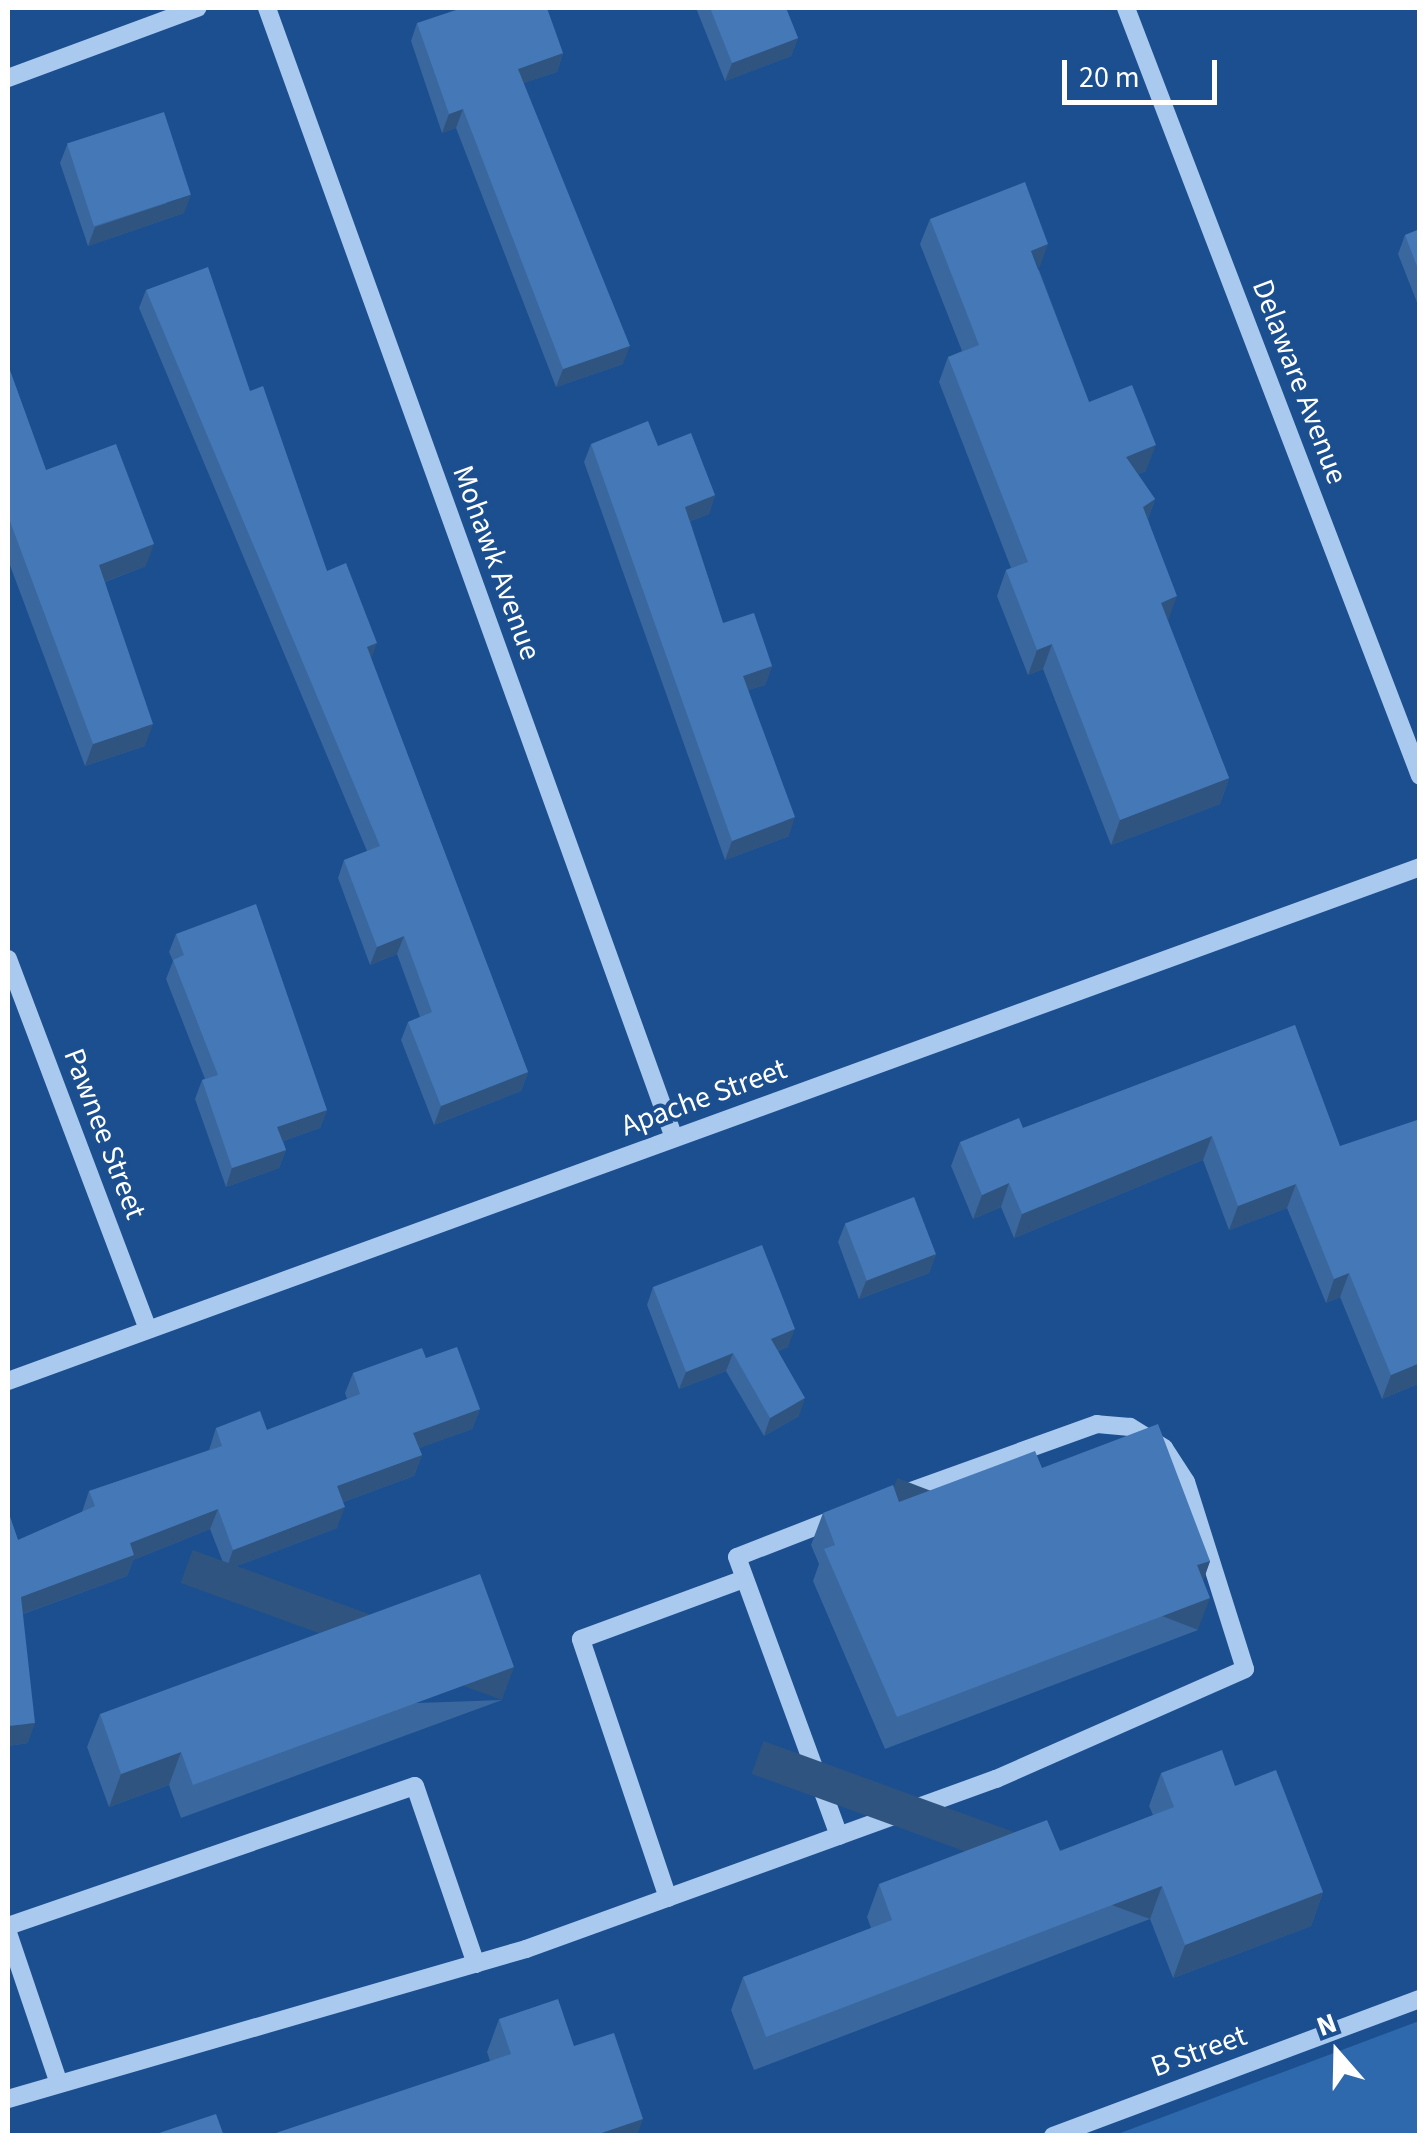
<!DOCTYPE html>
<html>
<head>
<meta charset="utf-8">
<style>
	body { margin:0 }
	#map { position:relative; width:1427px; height:2143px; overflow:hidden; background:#1b4f8f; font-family:"Source Sans 3",sans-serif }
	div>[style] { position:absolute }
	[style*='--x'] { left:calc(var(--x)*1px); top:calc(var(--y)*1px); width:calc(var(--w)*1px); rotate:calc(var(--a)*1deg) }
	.green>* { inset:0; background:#2e69ad }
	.minor>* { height:18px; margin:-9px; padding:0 9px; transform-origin:9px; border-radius:9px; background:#a9c9ee }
	.wall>* { inset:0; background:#3a679d }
	.shaded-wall>* { inset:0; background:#305480; transform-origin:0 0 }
	.building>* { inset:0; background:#4478b7; transform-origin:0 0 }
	span { translate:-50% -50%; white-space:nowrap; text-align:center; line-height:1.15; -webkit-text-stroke:8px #1b4f8f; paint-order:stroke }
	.street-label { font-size:30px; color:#fff }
	.frame { position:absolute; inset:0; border:10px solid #fff; pointer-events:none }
	.north { position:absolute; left:1287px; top:2003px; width:100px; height:100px; -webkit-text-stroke:8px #1b4f8f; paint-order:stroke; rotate:340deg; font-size:28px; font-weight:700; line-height:40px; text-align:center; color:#fff }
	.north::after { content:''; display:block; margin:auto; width:35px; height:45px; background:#fff; clip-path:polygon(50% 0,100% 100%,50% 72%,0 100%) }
	.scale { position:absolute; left:1062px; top:60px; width:155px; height:45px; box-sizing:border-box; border:5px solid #fff; border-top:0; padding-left:12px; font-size:30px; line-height:35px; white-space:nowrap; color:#fff; -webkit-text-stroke:8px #1b4f8f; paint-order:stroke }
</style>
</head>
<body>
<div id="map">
	<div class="green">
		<div style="clip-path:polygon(1419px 2021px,1419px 2135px,1115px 2135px)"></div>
	</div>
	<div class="minor">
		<div style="--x:267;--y:8;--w:1201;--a:70.19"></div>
		<div style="--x:1126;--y:8;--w:822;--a:69.05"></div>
		<div style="--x:8;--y:78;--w:202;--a:-20.3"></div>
		<div style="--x:8;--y:959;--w:396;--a:69.3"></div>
		<div style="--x:8;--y:1381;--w:1503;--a:-20"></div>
		<div style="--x:837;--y:1518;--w:107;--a:158.7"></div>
		<div style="--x:737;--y:1557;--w:297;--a:69.9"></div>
		<div style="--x:668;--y:1898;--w:273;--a:-108.6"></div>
		<div style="--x:581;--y:1639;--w:174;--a:-20.2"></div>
		<div style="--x:8;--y:1926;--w:430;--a:-19"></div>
		<div style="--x:415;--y:1786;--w:188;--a:71.1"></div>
		<div style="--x:8;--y:1933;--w:159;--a:71.3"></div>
		<div style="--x:8;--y:2099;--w:539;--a:-16.15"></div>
		<div style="--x:526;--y:1949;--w:500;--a:-19.9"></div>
		<div style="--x:996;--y:1779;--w:272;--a:-23.8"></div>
		<div style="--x:1245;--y:1669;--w:196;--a:-107.5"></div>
		<div style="--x:1186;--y:1482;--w:40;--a:-122.9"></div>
		<div style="--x:1164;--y:1448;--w:40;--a:-148"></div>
		<div style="--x:1130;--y:1427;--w:33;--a:-175"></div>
		<div style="--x:1097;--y:1424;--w:236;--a:160.2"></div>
		<div style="--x:1053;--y:2136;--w:392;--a:-20.5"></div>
	</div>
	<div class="wall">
		<div style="clip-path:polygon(696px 8px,786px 8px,798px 38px,791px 56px,725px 81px)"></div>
		<div style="clip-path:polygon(417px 23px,563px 53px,557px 72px,523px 83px,623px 364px,556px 387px,456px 128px,442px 133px,411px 41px)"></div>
		<div style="clip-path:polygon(67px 145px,184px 213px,88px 246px,60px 163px)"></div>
		<div style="clip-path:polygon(930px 219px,1039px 270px,1089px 402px,1146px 471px,1138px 474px,1155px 499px,1148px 519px,1168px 621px,1229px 778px,1220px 804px,1111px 845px,1043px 669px,1028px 675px,997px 596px,1006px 570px,1011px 568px,939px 382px,948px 357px,962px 351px,920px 244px)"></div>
		<div style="clip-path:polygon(1420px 229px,1420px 310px,1398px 254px,1405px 235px)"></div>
		<div style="clip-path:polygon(146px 290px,250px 391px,327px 571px,371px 659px,528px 1072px,521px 1091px,434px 1125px,401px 1040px,408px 1022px,420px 1017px,397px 954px,370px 965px,338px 878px,344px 860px,367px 851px,139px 308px)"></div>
		<div style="clip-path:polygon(8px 365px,46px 470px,146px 566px,105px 582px,145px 746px,85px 766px,8px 560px)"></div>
		<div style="clip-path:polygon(591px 444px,658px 446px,715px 495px,709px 514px,690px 521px,723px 623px,772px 666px,765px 685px,748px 690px,789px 836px,725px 860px,584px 462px)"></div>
		<div style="clip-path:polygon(176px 934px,327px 1110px,320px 1128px,283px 1141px,286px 1150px,279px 1168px,226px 1187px,195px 1099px,202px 1080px,205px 1079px,166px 979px,173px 961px,169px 952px)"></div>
		<div style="clip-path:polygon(1295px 1025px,1420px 1383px,1382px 1399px,1340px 1297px,1326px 1303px,1287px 1208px,1229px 1230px,1203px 1160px,1014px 1238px,1001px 1207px,973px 1219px,951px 1166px,960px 1142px,1023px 1128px)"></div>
		<div style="clip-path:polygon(845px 1224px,936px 1254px,929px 1273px,859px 1299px,838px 1242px)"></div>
		<div style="clip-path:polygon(653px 1287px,788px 1347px,778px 1351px,799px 1416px,764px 1436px,726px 1371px,679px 1389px,647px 1305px)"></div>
		<div style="clip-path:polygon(426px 1358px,480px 1409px,472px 1429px,419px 1448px,422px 1455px,414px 1476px,343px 1502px,337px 1528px,226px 1570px,210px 1529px,133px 1560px,127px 1576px,23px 1614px,28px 1743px,8px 1746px,8px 1511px,18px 1540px,82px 1512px,89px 1491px,209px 1450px,216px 1428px,267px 1430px,347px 1399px,345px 1393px,353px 1373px)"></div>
		<div style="clip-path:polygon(1042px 1468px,1210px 1561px,1203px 1580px,1198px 1630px,885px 1749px,813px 1581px,819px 1564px,811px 1545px,823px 1513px,899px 1502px)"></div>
		<div style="clip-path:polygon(502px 1700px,181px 1818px,169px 1785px,109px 1807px,87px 1747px,100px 1714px)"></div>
		<div style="clip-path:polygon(1161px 1773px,1235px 1786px,1323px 1892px,1311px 1926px,1173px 1978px,1150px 1919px,754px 2070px,731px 2010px,743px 1977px,871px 1928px,867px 1917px,879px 1884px,1060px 1851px,1153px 1815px,1149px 1806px)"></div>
		<div style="clip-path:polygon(499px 2019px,574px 2046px,490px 2061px,487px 2052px)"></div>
	</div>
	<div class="shaded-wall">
		<div style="clip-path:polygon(798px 38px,791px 56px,725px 81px,732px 63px)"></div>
		<div style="clip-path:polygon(563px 53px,557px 72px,511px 87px,518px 69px)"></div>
		<div style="clip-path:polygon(463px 109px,456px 128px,442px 133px,449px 114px)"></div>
		<div style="clip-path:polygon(191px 195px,184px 213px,88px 246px,95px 227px)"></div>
		<div style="clip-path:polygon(1048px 244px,1039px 269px,1031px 251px)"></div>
		<div style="clip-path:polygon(630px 346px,623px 364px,556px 387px,563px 369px)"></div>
		<div style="clip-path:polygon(1156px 445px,1146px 471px,1117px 482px,1126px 457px)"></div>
		<div style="clip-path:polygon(715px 495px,709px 514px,678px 525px,685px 507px)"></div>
		<div style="clip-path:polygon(1155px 499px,1146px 524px,1143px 507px)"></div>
		<div style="clip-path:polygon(154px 544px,146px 566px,91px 587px,99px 565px)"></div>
		<div style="clip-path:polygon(1177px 596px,1168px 621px,1161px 603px)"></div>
		<div style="clip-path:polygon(377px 643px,370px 662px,367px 647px)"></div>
		<div style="clip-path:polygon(1052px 644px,1043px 669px,1028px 675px,1037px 650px)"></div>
		<div style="clip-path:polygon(772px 666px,765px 685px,736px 694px,743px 676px)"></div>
		<div style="clip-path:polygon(153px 724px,145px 746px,85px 766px,93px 744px)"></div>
		<div style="clip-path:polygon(1229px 778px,1220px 804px,1111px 845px,1120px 820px)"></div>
		<div style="clip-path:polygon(795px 817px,789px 836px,725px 860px,732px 841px)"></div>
		<div style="clip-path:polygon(404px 936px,397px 954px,370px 965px,377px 947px)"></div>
		<div style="clip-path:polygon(528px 1072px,521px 1091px,434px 1125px,441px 1106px)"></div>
		<div style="clip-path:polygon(327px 1110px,320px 1128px,271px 1145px,277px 1127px)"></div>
		<div style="clip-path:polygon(1212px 1136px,1203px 1160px,1014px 1238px,1022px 1214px)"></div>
		<div style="clip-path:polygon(286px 1150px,279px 1168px,226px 1187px,232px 1168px)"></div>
		<div style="clip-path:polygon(1009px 1183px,1001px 1207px,973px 1219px,982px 1195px)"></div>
		<div style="clip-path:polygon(1296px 1184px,1287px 1208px,1229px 1230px,1238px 1206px)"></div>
		<div style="clip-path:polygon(936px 1254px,929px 1273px,859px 1299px,866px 1281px)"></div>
		<div style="clip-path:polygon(1349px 1273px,1340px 1297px,1326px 1303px,1334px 1279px)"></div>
		<div style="clip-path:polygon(795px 1329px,788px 1347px,764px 1356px,771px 1339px)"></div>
		<div style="clip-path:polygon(733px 1353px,726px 1371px,679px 1389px,686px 1372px)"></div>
		<div style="clip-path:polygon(1420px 1363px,1420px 1383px,1382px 1399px,1391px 1375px)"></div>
		<div style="clip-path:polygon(805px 1398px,799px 1416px,764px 1436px,770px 1418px)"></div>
		<div style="clip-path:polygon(480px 1409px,472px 1429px,406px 1453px,413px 1433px)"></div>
		<div style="clip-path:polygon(422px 1455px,414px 1476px,329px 1507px,337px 1486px)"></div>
		<div style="clip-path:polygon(345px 1507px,337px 1528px,226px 1570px,233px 1550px)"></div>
		<div style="clip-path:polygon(218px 1509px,210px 1529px,133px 1560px,127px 1576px,14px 1617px,21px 1597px,130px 1543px)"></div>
		<div style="clip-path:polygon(1210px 1561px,1199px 1593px,1197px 1565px)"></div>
		<div style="left:1210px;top:1598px;width:34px;height:335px;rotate:111deg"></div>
		<div style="left:514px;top:1667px;width:35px;height:342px;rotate:110deg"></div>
		<div style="clip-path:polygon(35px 1723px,28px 1743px,8px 1746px,8px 1726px)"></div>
		<div style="clip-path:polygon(181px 1752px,169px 1785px,109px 1807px,121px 1774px)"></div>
		<div style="left:1162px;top:1886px;width:35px;height:424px;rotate:110deg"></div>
		<div style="clip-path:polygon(1323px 1892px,1311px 1926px,1173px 1978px,1185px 1945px)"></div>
		<div style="clip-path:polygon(643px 2119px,637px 2136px,593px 2136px)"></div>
	</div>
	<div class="building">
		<div style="clip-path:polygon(462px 8px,547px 8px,563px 53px,518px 69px,630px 346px,563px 369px,463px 109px,449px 114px,417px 23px)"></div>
		<div style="clip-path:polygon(710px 8px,786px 8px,798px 38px,732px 63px)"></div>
		<div style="left:164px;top:112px;width:87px;height:102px;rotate:72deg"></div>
		<div style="clip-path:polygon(1025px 182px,1048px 244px,1031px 251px,1089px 402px,1132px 385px,1156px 445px,1126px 457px,1155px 499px,1143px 507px,1177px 596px,1161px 603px,1229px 778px,1120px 820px,1052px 644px,1037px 650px,1006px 570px,1028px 562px,948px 357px,979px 345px,930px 219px)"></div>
		<div style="clip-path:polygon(1420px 229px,1420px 274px,1405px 235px)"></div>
		<div style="clip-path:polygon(208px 267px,250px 391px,263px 386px,327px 571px,346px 563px,377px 643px,367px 647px,528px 1072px,441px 1106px,408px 1022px,432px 1012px,404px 936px,377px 947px,344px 860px,380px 846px,146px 290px)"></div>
		<div style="clip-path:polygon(8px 365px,46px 470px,116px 444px,154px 544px,99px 565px,153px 724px,93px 744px,8px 516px)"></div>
		<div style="clip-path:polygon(648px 421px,658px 446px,691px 433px,715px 495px,685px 507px,723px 623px,754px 613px,772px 666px,743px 676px,795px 817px,732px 841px,591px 444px)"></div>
		<div style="clip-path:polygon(256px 904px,327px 1110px,277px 1127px,286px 1150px,232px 1168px,202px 1080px,218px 1075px,173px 960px,184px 955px,176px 934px)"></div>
		<div style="clip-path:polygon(1295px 1025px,1340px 1146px,1420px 1119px,1420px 1363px,1391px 1375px,1349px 1273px,1334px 1279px,1296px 1184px,1238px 1206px,1212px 1136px,1022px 1214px,1009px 1183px,982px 1195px,960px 1142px,1019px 1118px,1023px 1128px)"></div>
		<div style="left:914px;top:1197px;width:61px;height:74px;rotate:69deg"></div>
		<div style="clip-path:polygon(762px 1245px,795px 1329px,771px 1339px,805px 1398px,770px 1418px,733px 1353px,686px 1372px,653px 1287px)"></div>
		<div style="clip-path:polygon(457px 1347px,480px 1409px,413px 1433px,422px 1455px,337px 1486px,345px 1507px,233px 1550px,218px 1509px,130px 1543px,134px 1555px,21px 1597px,35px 1723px,8px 1726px,8px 1511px,18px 1540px,95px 1506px,89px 1491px,222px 1446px,216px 1428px,260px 1411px,267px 1430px,360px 1394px,353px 1373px,422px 1348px,426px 1358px)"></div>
		<div style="clip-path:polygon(1158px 1424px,1210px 1561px,1197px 1565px,1210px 1598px,897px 1717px,824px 1549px,835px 1545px,823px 1513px,893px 1485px,899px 1502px,1035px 1451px,1042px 1468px)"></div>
		<div style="clip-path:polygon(480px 1574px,514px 1667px,193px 1785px,181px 1752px,121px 1774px,100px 1714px)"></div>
		<div style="clip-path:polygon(1222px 1750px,1235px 1786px,1276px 1770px,1323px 1892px,1185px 1945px,1162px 1886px,766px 2037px,743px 1977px,892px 1920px,879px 1884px,1047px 1820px,1060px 1851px,1174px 1807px,1161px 1773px)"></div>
		<div style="clip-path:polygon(558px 1999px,574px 2046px,614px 2033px,643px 2119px,593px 2136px,267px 2136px,511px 2054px,499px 2019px)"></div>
		<div style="clip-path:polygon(216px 2114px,224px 2136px,160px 2136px,159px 2133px)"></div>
	</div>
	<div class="street-label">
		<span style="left:1299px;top:382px;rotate:69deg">Delaware Avenue</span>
		<span style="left:496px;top:563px;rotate:70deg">Mohawk Avenue</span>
		<span style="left:704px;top:1098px;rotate:-20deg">Apache Street</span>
		<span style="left:104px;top:1134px;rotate:69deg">Pawnee Street</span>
		<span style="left:1199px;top:2052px;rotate:-20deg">B Street</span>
	</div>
	<div class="frame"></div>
	<div class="north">N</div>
	<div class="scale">20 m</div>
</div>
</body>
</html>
